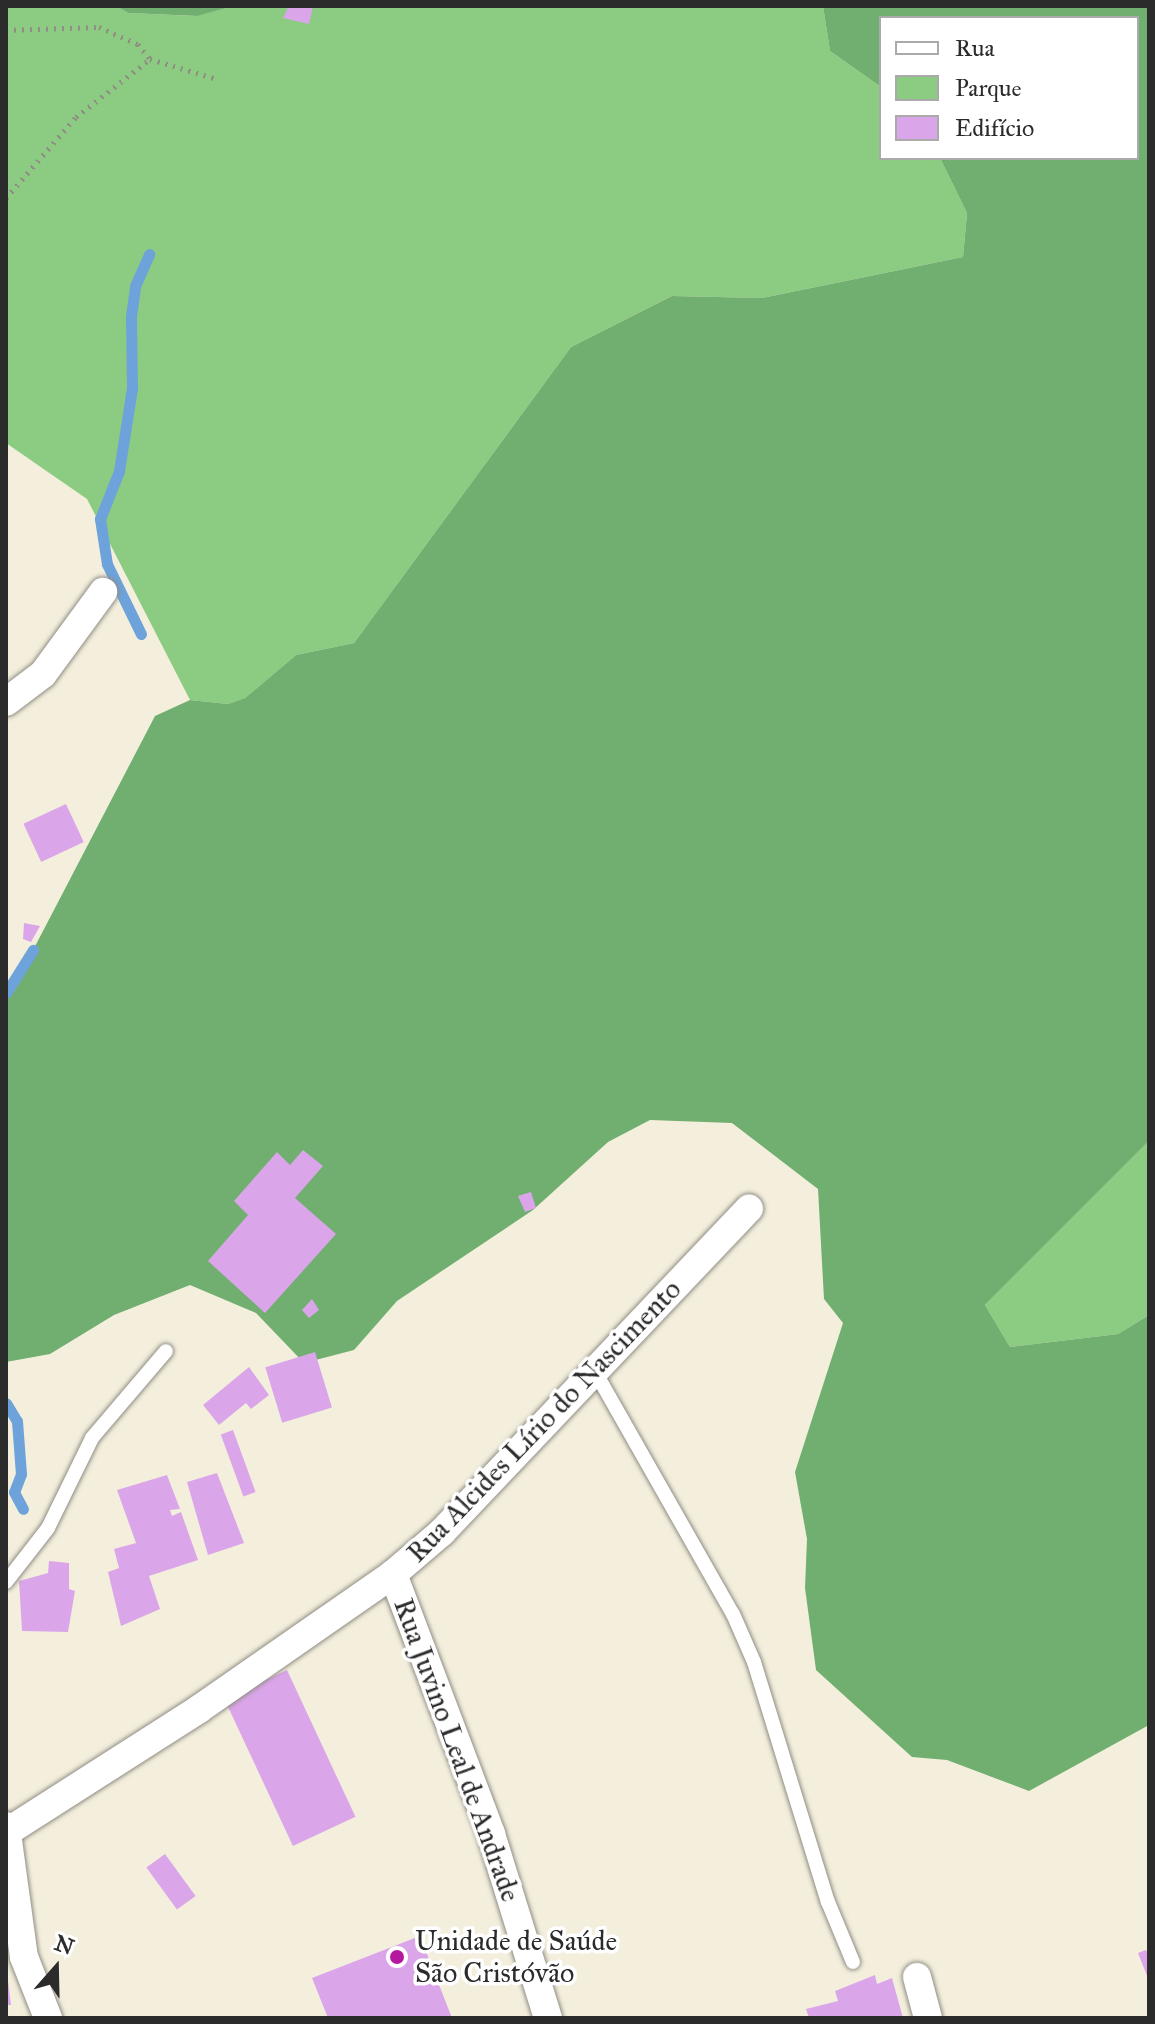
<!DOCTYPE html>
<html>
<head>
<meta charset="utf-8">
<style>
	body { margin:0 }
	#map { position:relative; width:1155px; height:2024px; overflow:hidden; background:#f4efdd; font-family:"IM FELL Great Primer",serif }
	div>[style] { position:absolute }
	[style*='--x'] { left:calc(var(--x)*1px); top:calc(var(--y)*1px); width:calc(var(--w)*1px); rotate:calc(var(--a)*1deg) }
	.green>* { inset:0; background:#8ccb82 }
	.forest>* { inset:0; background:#71af70 }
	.stream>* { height:11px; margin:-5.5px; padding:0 5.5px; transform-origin:5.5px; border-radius:5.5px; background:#6da2da }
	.building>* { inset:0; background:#daa6e9; transform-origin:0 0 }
	.path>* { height:5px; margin-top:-2.5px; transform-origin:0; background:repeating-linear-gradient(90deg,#908d84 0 2px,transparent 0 8px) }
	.roads { filter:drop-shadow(0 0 2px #908d84) drop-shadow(0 0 2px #908d84) }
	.service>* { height:14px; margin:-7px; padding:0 7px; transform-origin:7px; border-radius:7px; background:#fff }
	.minor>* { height:28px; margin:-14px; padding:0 14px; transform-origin:14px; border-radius:14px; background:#fff }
	.dots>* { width:22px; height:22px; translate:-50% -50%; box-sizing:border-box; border:4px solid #fff; border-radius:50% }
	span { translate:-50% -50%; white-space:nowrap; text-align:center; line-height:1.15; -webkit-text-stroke:7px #fff; paint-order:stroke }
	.street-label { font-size:28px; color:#2b2b2b }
	.poi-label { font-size:28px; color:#2b2b2b }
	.left { translate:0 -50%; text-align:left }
	.frame { position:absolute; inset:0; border:8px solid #2b2b2b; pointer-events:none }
	.legend { position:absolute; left:879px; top:16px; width:260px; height:144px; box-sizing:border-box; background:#fff; border:2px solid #aaa; margin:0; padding:10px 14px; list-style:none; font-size:24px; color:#2b2b2b }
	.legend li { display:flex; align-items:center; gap:16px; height:40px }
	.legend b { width:40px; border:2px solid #aaa }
	.north { position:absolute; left:16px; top:1928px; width:80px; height:80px; -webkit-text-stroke:6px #fff; paint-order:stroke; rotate:20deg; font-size:22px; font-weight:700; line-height:32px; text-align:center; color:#2b2b2b }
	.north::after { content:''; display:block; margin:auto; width:28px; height:36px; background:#2b2b2b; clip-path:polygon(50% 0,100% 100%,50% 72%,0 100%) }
</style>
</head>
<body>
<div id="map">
	<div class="green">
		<div style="clip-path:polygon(6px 6px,116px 6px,128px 13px,196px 16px,234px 6px,823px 6px,830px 51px,881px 87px,881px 158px,940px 158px,967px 213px,963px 257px,762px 298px,672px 296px,571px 347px,354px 643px,296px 655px,245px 698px,228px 704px,190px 700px,87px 499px,6px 443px)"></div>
		<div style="clip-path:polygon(1149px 1141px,1149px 1315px,1118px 1334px,1010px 1347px,985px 1305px)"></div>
	</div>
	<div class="forest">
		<div style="clip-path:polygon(116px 6px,234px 6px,197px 16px,128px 13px)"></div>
		<div style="clip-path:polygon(823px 6px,1149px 6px,1149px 1141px,985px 1305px,1010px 1347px,1118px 1334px,1149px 1315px,1149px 1725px,1029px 1791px,947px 1760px,912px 1757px,816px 1670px,805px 1588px,807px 1539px,795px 1472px,843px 1323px,824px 1299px,818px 1189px,732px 1123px,650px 1120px,608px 1142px,533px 1210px,397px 1301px,354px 1350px,304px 1363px,256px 1313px,190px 1285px,114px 1315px,50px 1354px,6px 1362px,6px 1002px,155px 716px,190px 700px,228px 704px,245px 698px,296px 655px,354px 643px,571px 347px,672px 296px,762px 298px,963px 257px,967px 213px,940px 158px,1137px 158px,1137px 18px,881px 18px,881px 87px,830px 51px)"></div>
	</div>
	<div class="stream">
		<div style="--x:141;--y:634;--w:78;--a:-115.9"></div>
		<div style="--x:107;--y:564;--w:46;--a:-98.8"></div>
		<div style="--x:100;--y:519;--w:52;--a:-68.4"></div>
		<div style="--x:119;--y:471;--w:84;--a:-81.1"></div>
		<div style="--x:132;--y:388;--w:72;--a:-90.8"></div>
		<div style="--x:131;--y:316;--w:30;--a:-82"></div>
		<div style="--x:135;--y:286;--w:35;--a:-66"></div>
		<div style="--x:6;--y:993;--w:51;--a:-57.9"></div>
		<div style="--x:6;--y:1403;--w:21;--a:59"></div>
		<div style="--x:17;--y:1421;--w:53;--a:85.7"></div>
		<div style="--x:21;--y:1474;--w:19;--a:111"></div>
		<div style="--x:14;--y:1492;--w:19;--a:62"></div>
	</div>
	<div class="building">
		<div style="clip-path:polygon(289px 6px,313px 6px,309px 24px,283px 18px)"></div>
		<div style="left:66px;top:804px;width:42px;height:47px;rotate:65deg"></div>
		<div style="clip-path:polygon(24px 923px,40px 926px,31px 942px,23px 939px)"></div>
		<div style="clip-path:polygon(303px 1150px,323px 1166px,295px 1198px,336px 1234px,265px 1313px,208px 1261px,248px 1215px,234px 1201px,277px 1152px,290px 1165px)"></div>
		<div style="clip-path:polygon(531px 1192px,536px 1208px,525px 1212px,518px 1196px)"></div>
		<div style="clip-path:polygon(312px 1299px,319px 1310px,309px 1318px,302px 1310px)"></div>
		<div style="left:315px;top:1352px;width:58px;height:52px;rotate:73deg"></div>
		<div style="clip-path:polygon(249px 1367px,269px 1395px,251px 1409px,246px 1403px,219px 1425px,203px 1405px)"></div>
		<div style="left:233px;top:1430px;width:66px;height:13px;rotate:70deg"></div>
		<div style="clip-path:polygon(217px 1473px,244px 1543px,208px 1555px,187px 1482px)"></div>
		<div style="clip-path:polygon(167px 1475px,180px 1509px,170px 1510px,172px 1516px,181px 1512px,198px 1560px,149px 1576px,160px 1609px,121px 1626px,108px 1572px,119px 1568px,114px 1549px,136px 1543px,117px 1490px)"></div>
		<div style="clip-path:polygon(49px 1561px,69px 1563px,69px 1589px,75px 1591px,68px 1632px,22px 1631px,19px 1581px,48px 1573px)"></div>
		<div style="left:287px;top:1670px;width:162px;height:69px;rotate:65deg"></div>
		<div style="left:165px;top:1854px;width:52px;height:23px;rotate:54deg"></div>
		<div style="clip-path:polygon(420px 1936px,452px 2018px,328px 2018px,312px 1978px)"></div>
		<div style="clip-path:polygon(1146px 1950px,1149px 1955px,1149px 1981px,1138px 1953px)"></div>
		<div style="clip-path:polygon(875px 1975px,877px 1984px,892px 1978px,903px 2018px,809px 2018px,806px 2009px,838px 2001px,835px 1991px)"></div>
		<div style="clip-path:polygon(6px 1981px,8px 1981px,11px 2005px,6px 2005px)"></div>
	</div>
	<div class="path">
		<div style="--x:6;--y:30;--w:93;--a:-1.8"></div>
		<div style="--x:99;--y:27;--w:43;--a:23.6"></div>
		<div style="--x:138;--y:44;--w:19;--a:51"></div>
		<div style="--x:150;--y:59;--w:67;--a:16.5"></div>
		<div style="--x:6;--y:198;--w:107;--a:-49.2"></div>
		<div style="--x:76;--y:117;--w:94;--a:-38.1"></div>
	</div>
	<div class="roads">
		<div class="service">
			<div style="--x:593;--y:1368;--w:283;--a:60.4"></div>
			<div style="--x:733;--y:1614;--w:52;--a:66.4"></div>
			<div style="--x:754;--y:1662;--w:251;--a:72.9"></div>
			<div style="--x:828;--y:1902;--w:65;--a:67.4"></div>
			<div style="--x:6;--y:1582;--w:68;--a:-52.1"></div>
			<div style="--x:48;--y:1528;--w:100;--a:-63.9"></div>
			<div style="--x:92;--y:1438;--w:114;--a:-49.6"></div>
		</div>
		<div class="minor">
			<div style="--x:6;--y:702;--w:46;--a:-37.1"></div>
			<div style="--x:43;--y:674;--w:102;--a:-53.8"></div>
			<div style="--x:393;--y:1574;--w:278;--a:69.3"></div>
			<div style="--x:491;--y:1834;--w:193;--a:72.8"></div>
			<div style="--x:6;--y:1826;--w:132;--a:82.2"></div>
			<div style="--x:24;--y:1957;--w:66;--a:68.5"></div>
			<div style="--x:7;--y:1832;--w:228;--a:-32.6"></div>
			<div style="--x:199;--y:1709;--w:236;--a:-34.8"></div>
			<div style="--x:393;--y:1574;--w:65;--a:-40.6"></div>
			<div style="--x:442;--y:1532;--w:446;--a:-46.5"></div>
			<div style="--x:917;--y:1977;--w:42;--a:75"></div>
		</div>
	</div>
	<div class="dots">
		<div style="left:397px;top:1957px;background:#b5179e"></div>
	</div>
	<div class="street-label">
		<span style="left:544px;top:1421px;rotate:-46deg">Rua Alcides Lírio do Nascimento</span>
		<span style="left:457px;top:1750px;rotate:70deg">Rua Juvino Leal de Andrade</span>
	</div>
	<div class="poi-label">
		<span class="left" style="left:415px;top:1957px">Unidade de Saúde<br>São Cristóvão</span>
	</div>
	<div class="frame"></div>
	<ul class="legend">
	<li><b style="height:10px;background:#fff"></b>Rua</li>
	<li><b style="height:22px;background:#8ccb82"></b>Parque</li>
	<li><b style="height:22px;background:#daa6e9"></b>Edifício</li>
	</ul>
	<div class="north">N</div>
</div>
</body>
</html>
